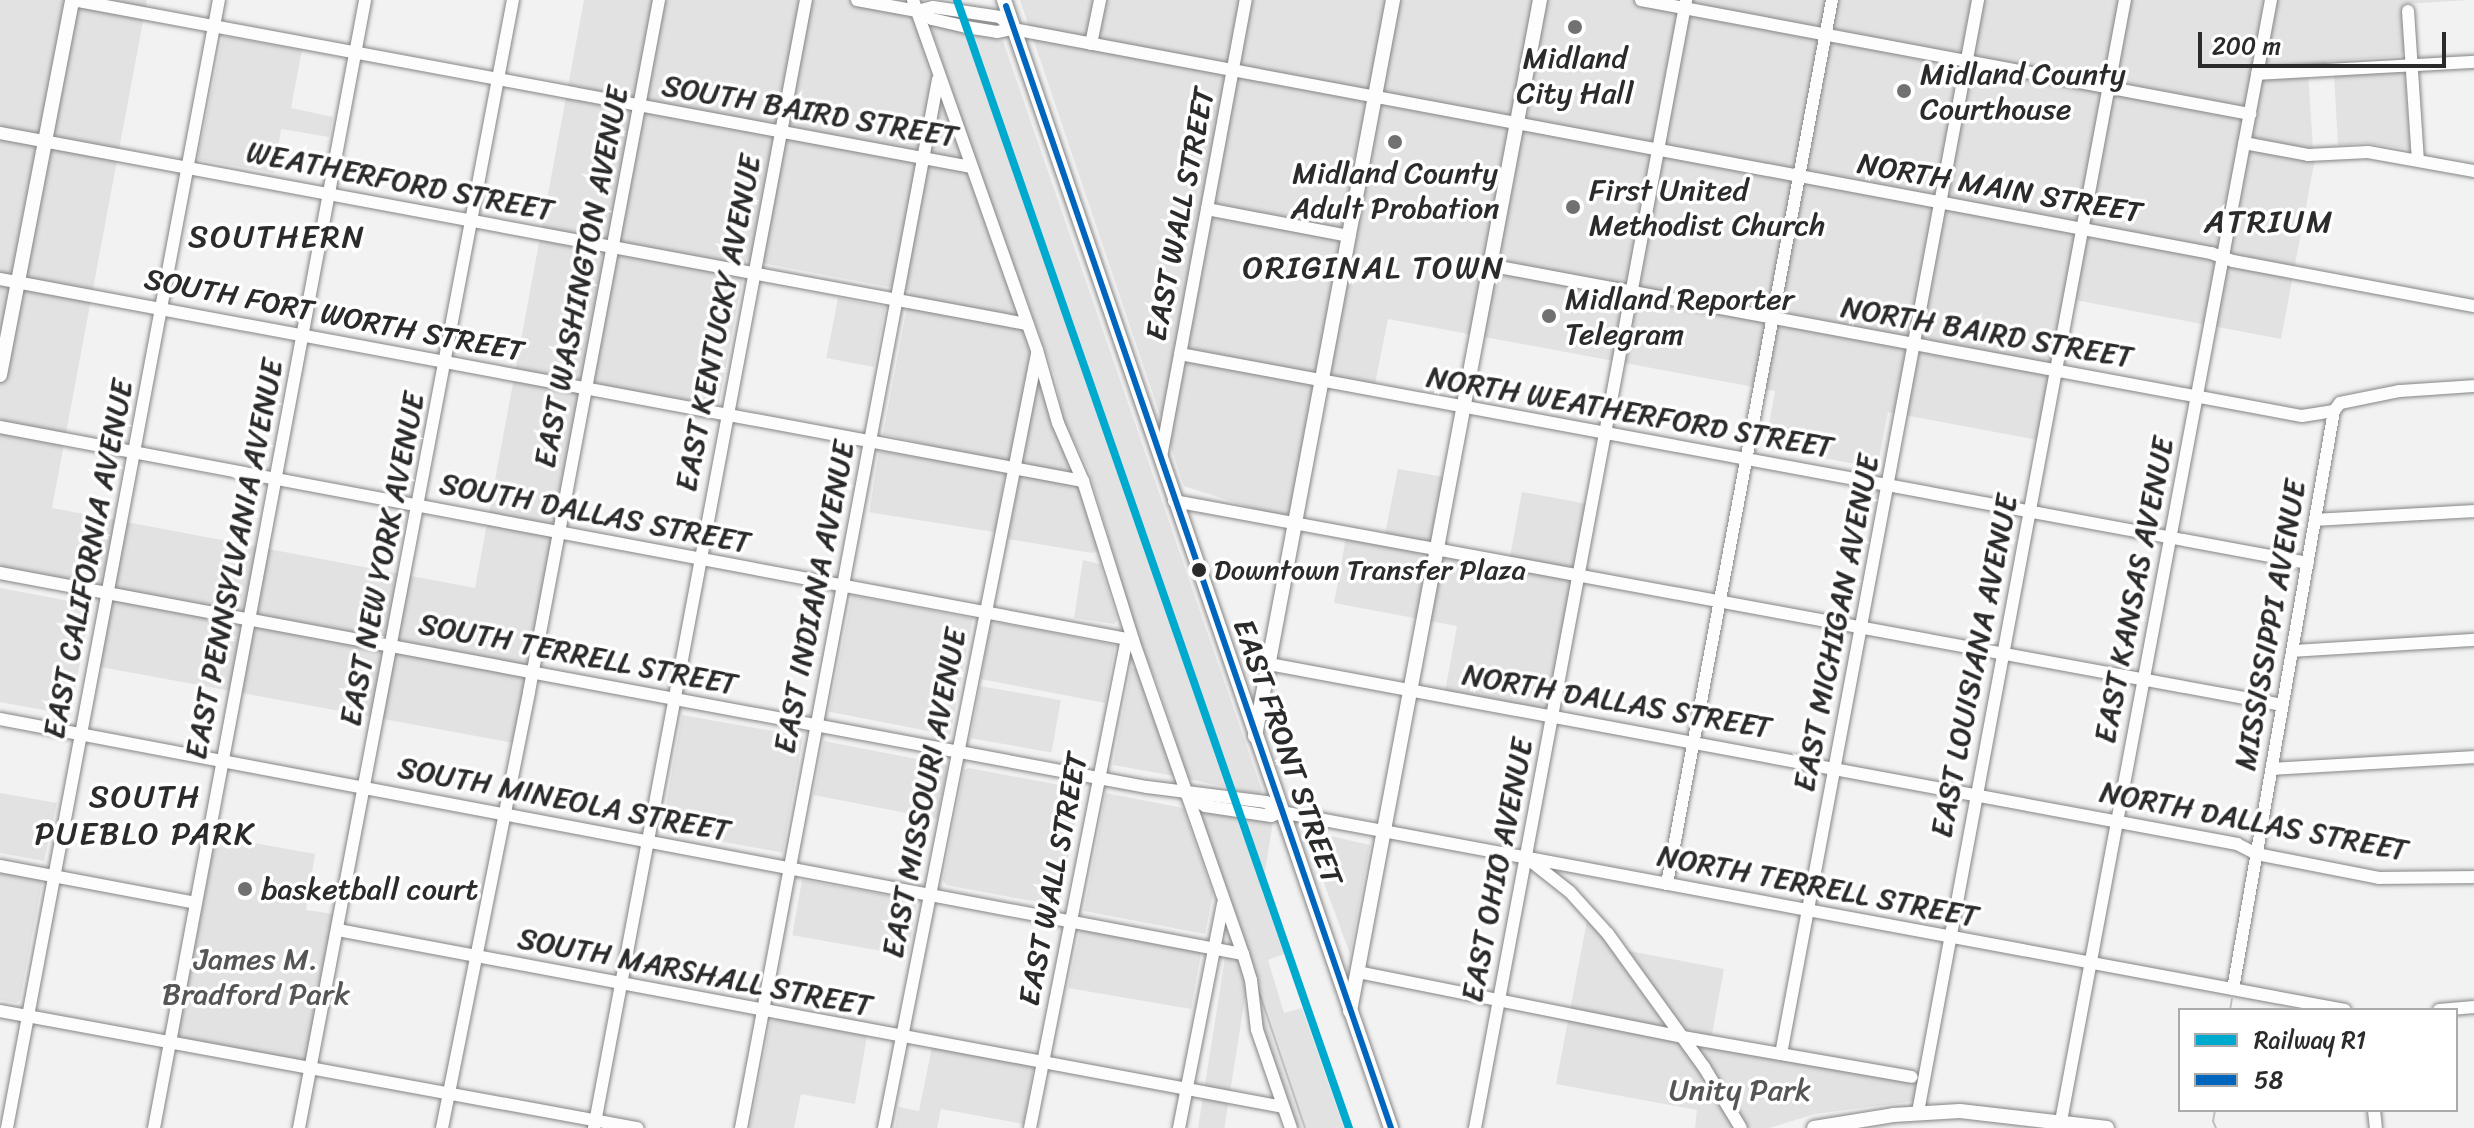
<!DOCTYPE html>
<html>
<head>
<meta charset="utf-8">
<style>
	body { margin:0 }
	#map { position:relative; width:2474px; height:1128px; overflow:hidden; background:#f2f2f2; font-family:Sriracha,sans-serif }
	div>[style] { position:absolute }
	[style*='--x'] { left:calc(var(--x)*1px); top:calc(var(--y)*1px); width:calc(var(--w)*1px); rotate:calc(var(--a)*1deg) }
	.built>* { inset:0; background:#e2e2e2; transform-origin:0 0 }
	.stream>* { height:2px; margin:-1px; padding:0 1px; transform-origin:1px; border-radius:1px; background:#c0c0c0 }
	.roads { filter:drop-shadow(0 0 2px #858585) drop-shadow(0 0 2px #858585) }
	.minor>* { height:12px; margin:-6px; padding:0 6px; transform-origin:6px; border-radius:6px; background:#fdfdfd }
	.major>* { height:14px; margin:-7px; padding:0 7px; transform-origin:7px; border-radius:7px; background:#fdfdfd }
	.bus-1>* { height:6px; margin:-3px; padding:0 3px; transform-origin:3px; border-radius:3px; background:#0065bd }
	.rail-1>* { height:8px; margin:-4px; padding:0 4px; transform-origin:4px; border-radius:4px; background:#00a9ce }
	.dots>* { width:22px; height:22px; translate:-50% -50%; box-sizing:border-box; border:4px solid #fff; border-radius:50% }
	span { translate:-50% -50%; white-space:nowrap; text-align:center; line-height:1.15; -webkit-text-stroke:7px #fff; paint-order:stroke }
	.bus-label { font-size:28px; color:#2b2b2b }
	.left { translate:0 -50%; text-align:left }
	.poi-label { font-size:30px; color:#2b2b2b }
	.street-label { font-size:30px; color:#2b2b2b }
	.park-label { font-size:30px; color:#565656 }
	.neighbourhood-label { font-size:32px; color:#2b2b2b; letter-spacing:2px }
	.legend { position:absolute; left:2178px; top:1008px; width:280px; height:104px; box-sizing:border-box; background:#fff; border:2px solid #aaa; margin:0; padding:10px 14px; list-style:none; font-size:24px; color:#2b2b2b }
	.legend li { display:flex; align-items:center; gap:16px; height:40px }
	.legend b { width:40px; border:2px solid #aaa }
	.scale { position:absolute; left:2198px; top:32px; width:248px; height:36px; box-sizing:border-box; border:4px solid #2b2b2b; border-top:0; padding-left:10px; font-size:24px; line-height:28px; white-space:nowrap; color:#2b2b2b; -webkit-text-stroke:6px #fff; paint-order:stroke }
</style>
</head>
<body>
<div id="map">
	<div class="built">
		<div style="clip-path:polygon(0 0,147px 0,52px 508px,475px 588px,584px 0,914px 0,1081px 483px,883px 434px,910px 291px,746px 260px,719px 403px,586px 390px,520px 744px,95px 666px,108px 592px,0 572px)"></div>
		<div style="clip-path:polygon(1020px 0,2468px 0,2404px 4px,2406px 46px,2401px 56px,2326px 61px,2326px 70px,2308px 72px,2314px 164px,2281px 339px,2070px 299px,2043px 441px,1888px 412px,1877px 468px,1765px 447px,1775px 391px,1388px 319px,1374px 389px,1322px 381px,1295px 522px,1184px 486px)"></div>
		<div style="clip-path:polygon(934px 25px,964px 32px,1226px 787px,1188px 779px,1158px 685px,1138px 639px,1089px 470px,1064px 422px,1055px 376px,979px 172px,931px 28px)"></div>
		<div style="clip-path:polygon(973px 33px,1003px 41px,1262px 791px,1259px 794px,1236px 791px)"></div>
		<div style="clip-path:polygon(223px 36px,302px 50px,291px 108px,333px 117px,329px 137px,281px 129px,274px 173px,200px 160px,198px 157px)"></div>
		<div style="clip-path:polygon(2405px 72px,2410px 149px,2364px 143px,2338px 145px,2334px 75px)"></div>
		<div style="left:838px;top:298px;width:48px;height:61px;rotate:11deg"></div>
		<div style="left:879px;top:451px;width:128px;height:62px;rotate:9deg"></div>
		<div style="clip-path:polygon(1398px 469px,1450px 478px,1437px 549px,1509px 562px,1522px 492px,1593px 505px,1553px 717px,1444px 697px,1457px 626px,1334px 603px,1347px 532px,1384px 539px)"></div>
		<div style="clip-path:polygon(1020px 474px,1078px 486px,1099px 550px,1092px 553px,1008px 539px)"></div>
		<div style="clip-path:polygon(1083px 560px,1100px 564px,1117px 620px,1114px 624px,1074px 618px)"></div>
		<div style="clip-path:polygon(0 588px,91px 605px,70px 715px,0 702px)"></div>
		<div style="left:852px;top:595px;width:123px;height:119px;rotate:11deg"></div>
		<div style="clip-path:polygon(996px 622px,1115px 645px,1105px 703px,981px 679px,990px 626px)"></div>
		<div style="clip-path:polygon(1131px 668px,1137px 668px,1175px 776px,1113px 765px)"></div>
		<div style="left:980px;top:686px;width:82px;height:53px;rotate:10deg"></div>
		<div style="left:682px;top:715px;width:123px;height:118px;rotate:10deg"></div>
		<div style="left:824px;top:741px;width:126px;height:55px;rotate:11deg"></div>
		<div style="clip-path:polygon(969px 768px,1081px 789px,1059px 906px,946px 885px,943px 880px,964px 770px)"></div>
		<div style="clip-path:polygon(0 793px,57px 803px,44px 861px,0 853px)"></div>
		<div style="clip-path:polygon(1106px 793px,1183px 808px,1213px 894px,1205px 934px,1084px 911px)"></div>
		<div style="clip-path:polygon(1199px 812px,1236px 816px,1284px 954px,1268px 960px,1284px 1013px,1302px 1008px,1344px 1128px,1294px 1128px,1261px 1028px,1253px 965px)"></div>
		<div style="left:1247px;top:819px;width:26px;height:327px;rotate:9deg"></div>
		<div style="clip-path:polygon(1309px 831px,1370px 845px,1350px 954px,1306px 834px)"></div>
		<div style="clip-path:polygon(216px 836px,315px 854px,306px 910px,334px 914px,306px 1062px,177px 1037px)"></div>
		<div style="clip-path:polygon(0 872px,39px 879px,42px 883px,20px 1000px,16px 1003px,0 1000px)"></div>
		<div style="left:802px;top:880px;width:117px;height:56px;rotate:10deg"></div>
		<div style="clip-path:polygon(1589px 910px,1619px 949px,1724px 969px,1710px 1045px,1919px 1084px,1915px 1101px,1815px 1114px,1769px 1128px,1695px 1128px,1697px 1110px,1556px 1084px)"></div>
		<div style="clip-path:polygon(1085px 928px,1198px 949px,1201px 954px,1191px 1009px,1068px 988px,1080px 931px)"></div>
		<div style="clip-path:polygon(777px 1019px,867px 1036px,855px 1104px,801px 1094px,794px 1128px,750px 1128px,771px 1021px)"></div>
		<div style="clip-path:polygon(932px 1047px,1029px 1065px,1033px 1068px,1024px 1124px,941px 1109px,937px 1128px,895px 1128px,899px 1107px,919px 1111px)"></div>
	</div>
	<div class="stream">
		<div style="--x:1257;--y:986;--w:150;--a:71.3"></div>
		<div style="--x:2230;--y:1010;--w:11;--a:-80"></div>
		<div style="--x:2215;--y:1110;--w:11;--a:100"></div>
		<div style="--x:2213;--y:1121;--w:8;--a:67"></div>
	</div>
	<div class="roads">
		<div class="minor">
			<div style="--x:73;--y:0;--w:913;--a:10.53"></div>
			<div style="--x:857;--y:0;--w:61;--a:10.4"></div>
			<div style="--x:917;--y:11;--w:17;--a:28"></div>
			<div style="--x:932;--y:19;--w:35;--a:13"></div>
			<div style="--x:966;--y:27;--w:31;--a:9"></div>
			<div style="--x:997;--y:32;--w:16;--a:-11"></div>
			<div style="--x:1013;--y:29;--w:1219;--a:10.59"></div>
			<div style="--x:2211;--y:253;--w:23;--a:20"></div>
			<div style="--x:2233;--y:261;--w:245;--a:10.6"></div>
			<div style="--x:913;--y:0;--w:371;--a:70.5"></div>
			<div style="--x:1037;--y:350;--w:76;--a:74"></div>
			<div style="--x:1058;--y:423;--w:63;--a:66.7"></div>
			<div style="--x:1083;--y:481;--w:167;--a:72.5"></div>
			<div style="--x:1133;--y:640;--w:333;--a:70.7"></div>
			<div style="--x:1243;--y:954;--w:27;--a:73"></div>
			<div style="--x:1251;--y:980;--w:50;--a:83.2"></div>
			<div style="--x:1257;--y:1030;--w:104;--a:70.9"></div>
			<div style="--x:1641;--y:0;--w:620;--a:10.6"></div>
			<div style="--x:917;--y:11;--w:16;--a:-14"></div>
			<div style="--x:933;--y:7;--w:68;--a:8.5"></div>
			<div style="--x:1000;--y:17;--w:18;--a:43"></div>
			<div style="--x:2408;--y:11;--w:149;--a:86.2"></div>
			<div style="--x:1091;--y:44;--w:45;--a:-78.4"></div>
			<div style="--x:2257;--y:74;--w:217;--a:-3.2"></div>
			<div style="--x:0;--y:133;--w:1045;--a:10.54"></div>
			<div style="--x:2244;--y:143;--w:65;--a:10.6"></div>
			<div style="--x:2308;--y:155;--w:60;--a:-2.9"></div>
			<div style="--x:2368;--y:152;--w:108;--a:10.2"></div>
			<div style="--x:1207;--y:209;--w:145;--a:10.8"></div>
			<div style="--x:1488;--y:265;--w:828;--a:10.51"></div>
			<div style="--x:2302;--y:416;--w:32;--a:-9"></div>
			<div style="--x:2334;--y:411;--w:10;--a:-53"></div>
			<div style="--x:2340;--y:403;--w:60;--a:-11.5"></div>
			<div style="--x:2399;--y:391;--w:75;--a:-3.8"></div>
			<div style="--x:0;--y:279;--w:1102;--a:10.57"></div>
			<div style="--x:1180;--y:354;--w:1147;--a:10.5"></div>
			<div style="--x:0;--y:427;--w:1153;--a:10.65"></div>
			<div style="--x:1161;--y:457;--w:465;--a:-79.5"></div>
			<div style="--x:1174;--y:501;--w:1127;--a:10.43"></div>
			<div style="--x:2315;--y:520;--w:159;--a:-3.2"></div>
			<div style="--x:0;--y:573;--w:1167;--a:10.57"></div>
			<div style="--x:1147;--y:787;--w:120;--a:7.2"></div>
			<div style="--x:1266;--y:802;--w:18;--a:34"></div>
			<div style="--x:1281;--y:812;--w:1082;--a:10.54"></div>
			<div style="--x:2292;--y:651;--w:182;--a:-3.5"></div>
			<div style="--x:1269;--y:664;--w:985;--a:10.53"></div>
			<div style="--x:2237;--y:844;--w:22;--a:27"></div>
			<div style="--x:2257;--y:854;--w:124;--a:11.1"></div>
			<div style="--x:2379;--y:878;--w:95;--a:-0.6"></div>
			<div style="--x:0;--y:719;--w:1265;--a:10.71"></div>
			<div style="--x:2272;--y:769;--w:202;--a:-3.4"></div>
			<div style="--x:1186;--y:794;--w:22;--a:32"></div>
			<div style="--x:1205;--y:806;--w:67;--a:8.6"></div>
			<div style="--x:1271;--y:816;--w:11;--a:-22"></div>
			<div style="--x:1532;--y:862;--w:48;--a:38.3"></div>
			<div style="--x:1570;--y:892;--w:57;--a:47.9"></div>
			<div style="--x:1608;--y:934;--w:164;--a:54.2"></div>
			<div style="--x:1704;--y:1067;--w:71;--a:58.8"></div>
			<div style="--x:0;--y:866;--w:199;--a:10.7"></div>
			<div style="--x:1667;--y:884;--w:899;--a:-79.43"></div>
			<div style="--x:338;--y:930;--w:961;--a:10.61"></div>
			<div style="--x:1358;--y:972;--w:331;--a:11.3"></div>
			<div style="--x:1683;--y:1037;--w:232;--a:9.9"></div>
			<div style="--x:2233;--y:989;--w:587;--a:-80.09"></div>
			<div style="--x:2439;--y:1010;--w:35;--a:-5"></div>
			<div style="--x:0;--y:1011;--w:648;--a:10.41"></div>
			<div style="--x:1781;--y:1054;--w:1072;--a:-79.41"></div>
			<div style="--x:2374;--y:1110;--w:18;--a:84"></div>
			<div style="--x:1918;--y:1112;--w:1131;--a:-79.46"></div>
			<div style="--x:2061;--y:1121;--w:1141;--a:-79.39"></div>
			<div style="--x:7;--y:1128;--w:1148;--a:-79.36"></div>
			<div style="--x:154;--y:1128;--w:1148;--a:-79.4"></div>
			<div style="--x:299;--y:1128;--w:1148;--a:-79.26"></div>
			<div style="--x:442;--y:1128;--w:445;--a:-78.7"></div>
			<div style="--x:529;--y:692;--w:704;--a:-79.36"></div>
			<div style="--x:594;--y:1128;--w:1148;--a:-79.36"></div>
			<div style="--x:741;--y:1128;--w:1067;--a:-79.36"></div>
			<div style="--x:884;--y:1128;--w:789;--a:-78.82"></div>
			<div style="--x:1030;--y:1128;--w:499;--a:-78.8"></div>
			<div style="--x:1179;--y:1128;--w:229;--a:-78.9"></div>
			<div style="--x:1475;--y:1128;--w:1148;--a:-79.4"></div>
		</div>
		<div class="major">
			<div style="--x:1004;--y:0;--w:1193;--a:71.06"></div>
			<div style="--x:0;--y:375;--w:382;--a:-79.1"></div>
			<div style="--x:1255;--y:736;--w:749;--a:-79.38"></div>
			<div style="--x:1350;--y:1011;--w:1029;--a:-79.36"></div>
			<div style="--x:1814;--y:1128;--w:80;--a:-9.3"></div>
			<div style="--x:1893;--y:1115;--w:67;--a:-3.4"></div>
			<div style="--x:1960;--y:1111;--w:148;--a:6.6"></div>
		</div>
	</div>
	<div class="bus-1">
		<div style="--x:1006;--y:6;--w:1186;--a:71.06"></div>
	</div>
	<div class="rail-1">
		<div style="--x:957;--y:0;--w:1194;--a:70.84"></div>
	</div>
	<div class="dots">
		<div style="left:1575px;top:27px;background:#717171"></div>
		<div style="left:1904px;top:91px;background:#717171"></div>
		<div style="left:1395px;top:142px;background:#717171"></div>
		<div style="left:1573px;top:207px;background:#717171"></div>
		<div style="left:1549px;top:316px;background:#717171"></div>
		<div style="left:1199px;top:570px;background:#2b2b2b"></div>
		<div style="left:245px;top:889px;background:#717171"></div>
	</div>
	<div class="bus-label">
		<span class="left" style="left:1214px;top:570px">Downtown Transfer Plaza</span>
	</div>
	<div class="poi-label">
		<span style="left:1575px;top:75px">Midland<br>City Hall</span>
		<span class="left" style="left:1920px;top:91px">Midland County<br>Courthouse</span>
		<span style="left:1395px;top:190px">Midland County<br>Adult Probation</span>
		<span class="left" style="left:1589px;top:207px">First United<br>Methodist Church</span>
		<span class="left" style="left:1565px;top:316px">Midland Reporter<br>Telegram</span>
		<span class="left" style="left:261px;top:889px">basketball court</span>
	</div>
	<div class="street-label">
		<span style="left:810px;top:111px;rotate:10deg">SOUTH BAIRD STREET</span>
		<span style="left:400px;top:181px;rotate:11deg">WEATHERFORD STREET</span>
		<span style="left:2000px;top:188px;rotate:10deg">NORTH MAIN STREET</span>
		<span style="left:1180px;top:214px;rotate:-79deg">EAST WALL STREET</span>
		<span style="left:581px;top:277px;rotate:-79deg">EAST WASHINGTON AVENUE</span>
		<span style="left:334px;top:315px;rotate:11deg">SOUTH FORT WORTH STREET</span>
		<span style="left:718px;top:323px;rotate:-79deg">EAST KENTUCKY AVENUE</span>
		<span style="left:1987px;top:332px;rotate:10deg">NORTH BAIRD STREET</span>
		<span style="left:1630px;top:412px;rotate:10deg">NORTH WEATHERFORD STREET</span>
		<span style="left:595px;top:513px;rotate:11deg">SOUTH DALLAS STREET</span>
		<span style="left:88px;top:559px;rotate:-79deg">EAST CALIFORNIA AVENUE</span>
		<span style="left:234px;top:559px;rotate:-79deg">EAST PENNSYLVANIA AVENUE</span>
		<span style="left:382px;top:559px;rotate:-79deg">EAST NEW YORK AVENUE</span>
		<span style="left:2134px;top:590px;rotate:-79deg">EAST KANSAS AVENUE</span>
		<span style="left:814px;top:597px;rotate:-79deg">EAST INDIANA AVENUE</span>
		<span style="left:1836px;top:623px;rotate:-79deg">EAST MICHIGAN AVENUE</span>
		<span style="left:2270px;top:625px;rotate:-80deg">MISSISSIPPI AVENUE</span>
		<span style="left:578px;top:654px;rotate:11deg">SOUTH TERRELL STREET</span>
		<span style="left:1974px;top:666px;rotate:-79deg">EAST LOUISIANA AVENUE</span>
		<span style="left:1617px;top:701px;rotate:10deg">NORTH DALLAS STREET</span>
		<span style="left:1288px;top:752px;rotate:71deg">EAST FRONT STREET</span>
		<span style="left:924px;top:793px;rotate:-79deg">EAST MISSOURI AVENUE</span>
		<span style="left:564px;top:799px;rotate:11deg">SOUTH MINEOLA STREET</span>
		<span style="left:2254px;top:821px;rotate:11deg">NORTH DALLAS STREET</span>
		<span style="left:1497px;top:870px;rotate:-79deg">EAST OHIO AVENUE</span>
		<span style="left:1053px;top:879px;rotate:-79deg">EAST WALL STREET</span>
		<span style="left:1818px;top:886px;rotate:11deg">NORTH TERRELL STREET</span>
		<span style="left:695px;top:972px;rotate:11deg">SOUTH MARSHALL STREET</span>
	</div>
	<div class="park-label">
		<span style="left:256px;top:976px">James M.<br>Bradford Park</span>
		<span style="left:1740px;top:1090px">Unity Park</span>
	</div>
	<div class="neighbourhood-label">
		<span style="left:2269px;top:222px">ATRIUM</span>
		<span style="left:277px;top:237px">SOUTHERN</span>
		<span style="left:1374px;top:268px">ORIGINAL TOWN</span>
		<span style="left:145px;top:816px">SOUTH<br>PUEBLO PARK</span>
	</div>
	<ul class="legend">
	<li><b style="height:10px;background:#00a9ce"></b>Railway R1</li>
	<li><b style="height:10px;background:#0065bd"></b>58</li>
	</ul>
	<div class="scale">200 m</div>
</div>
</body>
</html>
